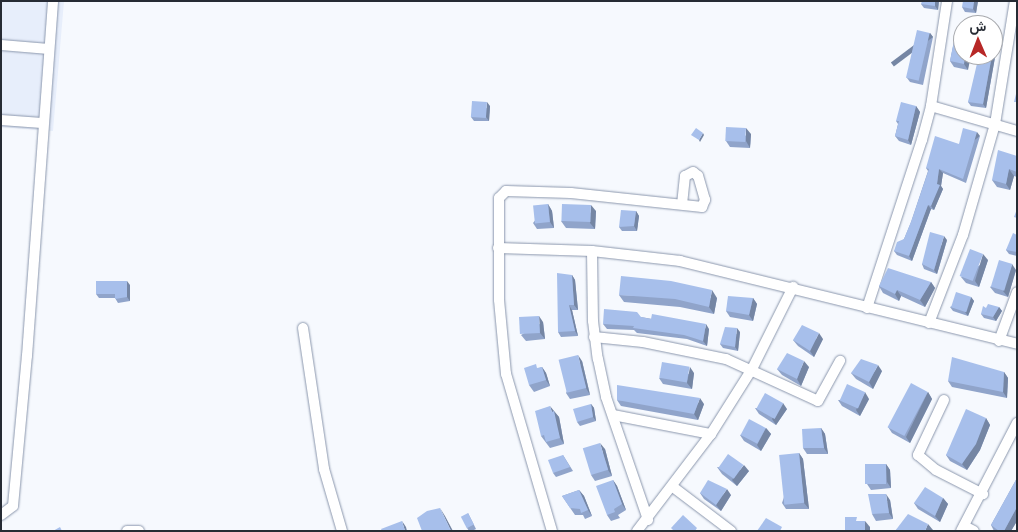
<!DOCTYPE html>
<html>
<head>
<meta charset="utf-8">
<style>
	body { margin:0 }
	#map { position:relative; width:1018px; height:532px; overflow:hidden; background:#f6f9fe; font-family:"Roboto Condensed",Vazirmatn,sans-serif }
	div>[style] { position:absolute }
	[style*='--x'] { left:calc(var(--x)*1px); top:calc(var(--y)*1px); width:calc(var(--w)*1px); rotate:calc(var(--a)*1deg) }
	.built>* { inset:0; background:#e7eefb }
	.roads { filter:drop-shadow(0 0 1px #8b97ad) drop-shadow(0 0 1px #8b97ad) }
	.minor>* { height:10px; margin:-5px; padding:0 5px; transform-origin:5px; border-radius:5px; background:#fff }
	.wall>* { inset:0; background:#90a4ca }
	.shaded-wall>* { inset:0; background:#7586a4; transform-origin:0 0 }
	.building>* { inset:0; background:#a7bfeb; transform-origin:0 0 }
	span { translate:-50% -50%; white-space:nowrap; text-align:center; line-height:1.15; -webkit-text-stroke:4px #fff; paint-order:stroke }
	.frame { position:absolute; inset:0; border:2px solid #262b34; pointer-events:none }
	.north { position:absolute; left:953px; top:15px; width:50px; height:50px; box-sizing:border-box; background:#fff; border:1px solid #a8aaae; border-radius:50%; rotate:359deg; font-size:14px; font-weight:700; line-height:20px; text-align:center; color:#262b34 }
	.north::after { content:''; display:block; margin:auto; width:18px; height:22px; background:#b72827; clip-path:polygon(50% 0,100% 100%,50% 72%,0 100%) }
</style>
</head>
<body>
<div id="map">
	<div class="built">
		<div style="clip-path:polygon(1px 1px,64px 1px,53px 131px,1px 127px)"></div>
	</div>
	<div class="roads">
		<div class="minor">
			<div style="--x:1;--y:45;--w:48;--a:4.8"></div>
			<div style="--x:931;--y:106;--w:90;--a:16.2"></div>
			<div style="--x:1;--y:120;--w:41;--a:4.2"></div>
			<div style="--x:498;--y:248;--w:94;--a:1.8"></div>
			<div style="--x:592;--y:251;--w:89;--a:6.5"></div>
			<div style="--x:680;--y:261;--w:347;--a:13.8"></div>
			<div style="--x:592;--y:251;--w:70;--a:89.2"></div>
			<div style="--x:593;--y:321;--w:38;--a:83"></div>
			<div style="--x:598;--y:359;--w:39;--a:78"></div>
			<div style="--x:606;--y:397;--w:130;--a:71.1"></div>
			<div style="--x:867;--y:308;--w:177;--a:-71.9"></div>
			<div style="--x:922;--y:140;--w:35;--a:-75"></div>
			<div style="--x:931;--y:106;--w:106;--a:-81.3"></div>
			<div style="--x:929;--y:323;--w:94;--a:-68.9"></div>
			<div style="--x:963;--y:235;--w:116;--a:-73.9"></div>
			<div style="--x:995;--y:124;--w:125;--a:-80.8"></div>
			<div style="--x:303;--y:328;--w:143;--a:81.5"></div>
			<div style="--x:324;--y:469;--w:65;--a:73.8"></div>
			<div style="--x:594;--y:337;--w:49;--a:5.8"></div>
			<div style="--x:643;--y:342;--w:85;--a:11.6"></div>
			<div style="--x:726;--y:359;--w:101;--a:24.5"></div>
			<div style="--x:818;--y:401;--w:46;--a:-61.2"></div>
			<div style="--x:999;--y:341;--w:52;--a:-69.8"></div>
			<div style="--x:944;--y:400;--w:61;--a:115.3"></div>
			<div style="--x:918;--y:455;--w:23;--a:40"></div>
			<div style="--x:936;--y:470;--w:53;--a:27.1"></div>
			<div style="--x:613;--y:415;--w:100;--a:11"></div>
			<div style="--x:673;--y:487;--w:73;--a:37.2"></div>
			<div style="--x:1;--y:515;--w:15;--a:-37"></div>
			<div style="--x:13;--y:506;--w:151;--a:-84.7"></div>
			<div style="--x:27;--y:356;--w:356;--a:-85.8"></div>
			<div style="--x:964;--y:526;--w:11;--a:27"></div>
			<div style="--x:127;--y:531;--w:12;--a:0"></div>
			<div style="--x:552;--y:531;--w:164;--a:-106.3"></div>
			<div style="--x:506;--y:374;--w:74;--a:-95.4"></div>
			<div style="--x:499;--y:300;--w:102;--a:-90"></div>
			<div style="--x:499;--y:198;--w:10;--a:-45"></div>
			<div style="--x:506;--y:191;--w:65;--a:1.8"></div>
			<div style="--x:571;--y:193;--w:132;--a:6.1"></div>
			<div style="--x:702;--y:207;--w:8;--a:-67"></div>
			<div style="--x:705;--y:200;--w:25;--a:-106"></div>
			<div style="--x:698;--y:176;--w:6;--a:-141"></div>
			<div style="--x:693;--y:172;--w:9;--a:153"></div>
			<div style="--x:685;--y:176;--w:27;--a:96"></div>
			<div style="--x:637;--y:531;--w:122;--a:-52.7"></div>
			<div style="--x:711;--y:434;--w:77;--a:-57.8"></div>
			<div style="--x:752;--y:369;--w:92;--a:-63.4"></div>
			<div style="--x:961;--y:531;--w:122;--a:-62.6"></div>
		</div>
	</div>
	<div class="wall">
		<div style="clip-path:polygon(939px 1px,938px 10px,924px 8px,921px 4px)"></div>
		<div style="clip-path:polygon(978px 1px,976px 13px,965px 12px,962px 7px)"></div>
		<div style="clip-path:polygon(956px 31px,968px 70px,954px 67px,950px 61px)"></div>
		<div style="clip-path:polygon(930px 33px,933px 37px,923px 85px,910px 82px,907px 78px)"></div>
		<div style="clip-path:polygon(997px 46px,986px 108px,971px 106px,968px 102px)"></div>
		<div style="clip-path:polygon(490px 106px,489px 121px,474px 121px,471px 117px)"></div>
		<div style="clip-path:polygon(916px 106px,920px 112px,911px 145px,899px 141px,895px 136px,898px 124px,896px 121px)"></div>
		<div style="clip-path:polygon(751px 134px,750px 148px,730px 147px,726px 141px)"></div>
		<div style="clip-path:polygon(980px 136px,966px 183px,943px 173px,941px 186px,943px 189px,934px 210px,931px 209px,912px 261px,897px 255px,894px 251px,904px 239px,911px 222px,928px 171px,926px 168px,959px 144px)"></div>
		<div style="clip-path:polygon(1017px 156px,1017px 177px,1014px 176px,1010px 190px,997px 187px,992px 180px)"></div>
		<div style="clip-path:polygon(548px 204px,552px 211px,554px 228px,537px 229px,533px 223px)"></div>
		<div style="clip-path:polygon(596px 211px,595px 229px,566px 228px,561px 221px)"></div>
		<div style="clip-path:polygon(636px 211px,639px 216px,637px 231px,622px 231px,619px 227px)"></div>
		<div style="clip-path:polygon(1017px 235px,1017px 256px,1009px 254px,1006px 250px)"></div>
		<div style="clip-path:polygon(947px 240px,937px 274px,924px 269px,922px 264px)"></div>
		<div style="clip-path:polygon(988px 260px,979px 287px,966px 283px,961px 277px)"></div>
		<div style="clip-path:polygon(1016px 270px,1008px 297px,995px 293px,990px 287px)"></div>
		<div style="clip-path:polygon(572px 275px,575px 280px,578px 310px,572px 310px,578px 336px,561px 337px,558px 332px)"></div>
		<div style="clip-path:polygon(931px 282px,935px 288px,925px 307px,901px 296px,899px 301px,883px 293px,879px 286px)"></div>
		<div style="clip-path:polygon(130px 285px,130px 301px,118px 303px,115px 298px,99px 298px,96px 294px)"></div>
		<div style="clip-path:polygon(619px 295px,717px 298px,714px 314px,680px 307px,624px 302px)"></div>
		<div style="clip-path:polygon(971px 297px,974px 301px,968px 316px,953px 311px,950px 307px)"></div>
		<div style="clip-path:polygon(753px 298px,757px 304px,753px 321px,730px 317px,726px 311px)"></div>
		<div style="clip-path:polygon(999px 307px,1002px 311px,996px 321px,984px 318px,981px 314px,986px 308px)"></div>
		<div style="clip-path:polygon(641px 317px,709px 329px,707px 346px,687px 339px,637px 333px,634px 330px,607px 329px,603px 324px)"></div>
		<div style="clip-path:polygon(543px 322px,545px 339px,526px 341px,521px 335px)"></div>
		<div style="clip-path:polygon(740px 332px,738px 351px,723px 348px,720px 344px)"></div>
		<div style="clip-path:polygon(823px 339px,814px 357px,798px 346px,793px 340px)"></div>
		<div style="clip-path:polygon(582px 361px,590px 395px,570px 399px,566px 393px)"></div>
		<div style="clip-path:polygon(542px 367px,546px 373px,550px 386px,534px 392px,529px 385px,539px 368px)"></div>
		<div style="clip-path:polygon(809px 367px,801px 386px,782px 375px,777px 369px)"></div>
		<div style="clip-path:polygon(882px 371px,873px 389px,856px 379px,851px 373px)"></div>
		<div style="clip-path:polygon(1004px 372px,1008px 378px,1007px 398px,952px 387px,948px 381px)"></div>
		<div style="clip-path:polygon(694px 373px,692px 389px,663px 384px,659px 378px)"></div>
		<div style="clip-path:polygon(928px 392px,932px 399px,910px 443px,892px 433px,888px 427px)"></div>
		<div style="clip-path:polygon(869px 399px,860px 416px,842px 406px,838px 400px)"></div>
		<div style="clip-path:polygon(617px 400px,704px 404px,698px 420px,621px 406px)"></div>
		<div style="clip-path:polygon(591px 404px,594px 408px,596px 421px,580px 426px,577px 422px)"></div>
		<div style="clip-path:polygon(755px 408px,787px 409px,776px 425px,759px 414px)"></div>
		<div style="clip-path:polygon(553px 411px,559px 417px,564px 444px,550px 448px,541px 436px)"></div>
		<div style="clip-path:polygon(986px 418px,990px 425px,980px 450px,967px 470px,950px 461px,946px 455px)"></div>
		<div style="clip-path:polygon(766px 428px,771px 434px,761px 451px,744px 441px,740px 435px)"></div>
		<div style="clip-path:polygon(821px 428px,825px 434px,828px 454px,807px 454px,803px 448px)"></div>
		<div style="clip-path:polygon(605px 449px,612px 476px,595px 481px,591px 475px)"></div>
		<div style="clip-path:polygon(799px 453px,803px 459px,809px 509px,786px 509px,782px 503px)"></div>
		<div style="clip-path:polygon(563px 455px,573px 471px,556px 477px,553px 473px)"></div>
		<div style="clip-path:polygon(886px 464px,890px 470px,891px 488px,871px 490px,867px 484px)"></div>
		<div style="clip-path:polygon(717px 467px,749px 471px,737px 486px,722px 474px)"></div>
		<div style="clip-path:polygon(1017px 478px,1017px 521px,1011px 531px,994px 531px,991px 525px)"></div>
		<div style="clip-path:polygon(613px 480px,617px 486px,626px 510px,618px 515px,620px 518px,611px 521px,607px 515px)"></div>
		<div style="clip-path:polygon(579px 490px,584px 496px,592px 516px,585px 519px,583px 515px,575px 515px,562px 496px)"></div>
		<div style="clip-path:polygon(700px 493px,731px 495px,721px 511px,704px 499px)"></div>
		<div style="clip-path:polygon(943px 498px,948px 504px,940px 522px,918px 509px,914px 503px)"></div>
		<div style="clip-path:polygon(890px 500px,893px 519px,876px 521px,872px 514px)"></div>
		<div style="clip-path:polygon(468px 513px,476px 529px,472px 531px,469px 531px,467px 528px)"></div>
	</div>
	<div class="shaded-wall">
		<div style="clip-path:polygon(935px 1px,939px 1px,938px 10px,935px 6px)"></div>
		<div style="clip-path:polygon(974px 1px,978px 1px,976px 13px,973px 9px)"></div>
		<div style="left:930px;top:33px;width:5px;height:49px;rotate:53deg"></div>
		<div style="clip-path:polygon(994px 41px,997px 46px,986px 108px,983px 104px,992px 55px,993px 55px)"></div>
		<div style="clip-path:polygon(965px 55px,971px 55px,968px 70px,964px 64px)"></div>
		<div style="clip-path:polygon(487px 102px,490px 106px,489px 121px,486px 117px)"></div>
		<div style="clip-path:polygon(916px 106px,920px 112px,911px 145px,908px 140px)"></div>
		<div style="clip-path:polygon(746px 128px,751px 134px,750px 148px,746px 141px)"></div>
		<div style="left:977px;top:132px;width:5px;height:49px;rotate:53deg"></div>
		<div style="clip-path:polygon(703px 133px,704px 135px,700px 142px,699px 140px)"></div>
		<div style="clip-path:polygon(939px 169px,943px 173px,941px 186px,943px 189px,934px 210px,931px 206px,937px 184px)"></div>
		<div style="clip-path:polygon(1009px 169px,1014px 176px,1010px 190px,1006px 184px)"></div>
		<div style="clip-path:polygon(548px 204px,552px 211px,554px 228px,550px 222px)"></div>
		<div style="clip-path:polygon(591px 205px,596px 211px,595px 229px,590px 223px)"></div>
		<div style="clip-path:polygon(928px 205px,931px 209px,912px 261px,909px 256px)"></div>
		<div style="clip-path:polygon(636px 211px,639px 216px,637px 231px,634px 226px)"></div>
		<div style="clip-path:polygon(944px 236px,947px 240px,937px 274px,934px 270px)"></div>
		<div style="clip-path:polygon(983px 254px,988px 260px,979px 287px,975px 281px)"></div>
		<div style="clip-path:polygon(1012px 264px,1016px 270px,1008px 297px,1003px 291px)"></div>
		<div style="clip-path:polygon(572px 275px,575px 280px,578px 310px,574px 305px)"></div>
		<div style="clip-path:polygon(127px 281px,130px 285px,130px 301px,127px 297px)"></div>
		<div style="clip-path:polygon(931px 282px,935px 288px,925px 307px,920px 300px)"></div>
		<div style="clip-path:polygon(712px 290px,717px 298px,714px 314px,709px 307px)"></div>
		<div style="clip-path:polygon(897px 290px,901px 296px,899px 301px,895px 294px)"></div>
		<div style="clip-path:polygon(971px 297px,974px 301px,968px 316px,965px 312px)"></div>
		<div style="clip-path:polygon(753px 298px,757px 304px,753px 321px,749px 315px)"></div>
		<div style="clip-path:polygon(569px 305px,572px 310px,578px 336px,575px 331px)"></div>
		<div style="clip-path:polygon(999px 307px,1002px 311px,996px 321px,993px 317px)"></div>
		<div style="clip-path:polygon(539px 316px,543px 322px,545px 339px,540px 333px)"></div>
		<div style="clip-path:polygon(706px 324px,709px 329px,707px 346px,703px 341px)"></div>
		<div style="clip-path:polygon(737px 328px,740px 332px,738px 351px,735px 347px)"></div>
		<div style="clip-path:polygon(819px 333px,823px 339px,814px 357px,810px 351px)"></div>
		<div style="clip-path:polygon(578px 355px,582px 361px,590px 395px,586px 388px)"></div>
		<div style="clip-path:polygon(804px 361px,809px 367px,801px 386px,797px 379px)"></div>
		<div style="clip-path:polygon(878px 365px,882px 371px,873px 389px,869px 382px)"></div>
		<div style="clip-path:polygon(542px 367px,546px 373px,550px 386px,546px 380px)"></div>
		<div style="clip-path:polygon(690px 367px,694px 373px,692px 389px,687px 383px)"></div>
		<div style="clip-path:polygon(1004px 372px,1008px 378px,1007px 398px,1003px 392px)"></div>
		<div style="clip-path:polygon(865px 392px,869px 399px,860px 416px,856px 410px)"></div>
		<div style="clip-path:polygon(928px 392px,932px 399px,910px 443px,906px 437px)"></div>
		<div style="clip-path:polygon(700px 398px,704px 404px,698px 420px,694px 414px)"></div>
		<div style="clip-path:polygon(783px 403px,787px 409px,776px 425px,772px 419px)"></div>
		<div style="clip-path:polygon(591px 404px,594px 408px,596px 421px,593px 417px)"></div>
		<div style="clip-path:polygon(550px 406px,559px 417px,564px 444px,560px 438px)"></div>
		<div style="clip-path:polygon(986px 418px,990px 425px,980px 450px,967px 470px,962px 464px)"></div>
		<div style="clip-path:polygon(766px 428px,771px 434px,761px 451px,757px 445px)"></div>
		<div style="clip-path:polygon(821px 428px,825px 434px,828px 454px,824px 448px)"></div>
		<div style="clip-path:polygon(600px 443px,605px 449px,612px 476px,608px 470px)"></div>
		<div style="clip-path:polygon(799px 453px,803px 459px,809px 509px,804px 503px)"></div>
		<div style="clip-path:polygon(886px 464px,890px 470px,891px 488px,887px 482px)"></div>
		<div style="clip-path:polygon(744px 465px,749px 471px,737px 486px,732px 480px)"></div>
		<div style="clip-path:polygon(613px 480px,617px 486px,626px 510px,622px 504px)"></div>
		<div style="clip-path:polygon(727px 489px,731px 495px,721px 511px,716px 505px)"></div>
		<div style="clip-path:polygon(579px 490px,584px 496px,592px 516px,588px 510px)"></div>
		<div style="clip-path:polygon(886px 494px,890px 500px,893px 519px,889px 513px)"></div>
		<div style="clip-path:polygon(943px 498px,948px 504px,940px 522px,935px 516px)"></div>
		<div style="clip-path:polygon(1017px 507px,1017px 521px,1011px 531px,1004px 531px)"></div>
		<div style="clip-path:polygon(440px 508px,445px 516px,453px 531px,451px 531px)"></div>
		<div style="clip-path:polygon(402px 521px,406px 527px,407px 531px,405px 531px)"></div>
		<div style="clip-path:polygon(865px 521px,870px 527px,870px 531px,865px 531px)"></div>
		<div style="clip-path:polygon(928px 524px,933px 530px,932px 531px,925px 531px)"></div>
	</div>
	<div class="building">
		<div style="clip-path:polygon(922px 1px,935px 1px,935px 6px,921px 4px)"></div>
		<div style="clip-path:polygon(963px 1px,974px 1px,973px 9px,962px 7px)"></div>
		<div style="left:917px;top:30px;width:13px;height:49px;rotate:13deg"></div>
		<div style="clip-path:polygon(956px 31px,963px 33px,963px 55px,965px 55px,964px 64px,950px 61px)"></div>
		<div style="clip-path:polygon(979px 55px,992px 55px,983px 104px,968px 102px)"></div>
		<div style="clip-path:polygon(1017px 90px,1017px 102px,1014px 102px)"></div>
		<div style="left:472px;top:101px;width:15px;height:16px;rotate:4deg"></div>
		<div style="clip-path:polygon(901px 102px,916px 106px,908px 140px,895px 136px,899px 121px,896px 121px)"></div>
		<div style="left:726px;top:127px;width:20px;height:14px;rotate:3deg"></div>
		<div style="clip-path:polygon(696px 128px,703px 133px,699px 140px,691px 135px)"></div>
		<div style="clip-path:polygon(963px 128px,977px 132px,963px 179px,939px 169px,937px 184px,940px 185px,931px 206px,928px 205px,909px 256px,894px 251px,897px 242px,904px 239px,911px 222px,929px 169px,926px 168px,935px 136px,959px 144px)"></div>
		<div style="clip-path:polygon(998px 150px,1017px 156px,1017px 172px,1009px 169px,1006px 184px,992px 180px)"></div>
		<div style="left:548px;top:204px;width:18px;height:15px;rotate:84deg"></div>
		<div style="left:562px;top:204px;width:29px;height:17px;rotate:2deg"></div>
		<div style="clip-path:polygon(1017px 209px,1017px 218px,1014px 217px)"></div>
		<div style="clip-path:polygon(621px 210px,636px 211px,634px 226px,619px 227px)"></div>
		<div style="clip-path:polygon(930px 232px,944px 236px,934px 270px,922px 264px)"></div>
		<div style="clip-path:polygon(1013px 233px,1017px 235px,1017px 252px,1006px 250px)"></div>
		<div style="left:970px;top:249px;width:14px;height:29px;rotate:21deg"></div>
		<div style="left:999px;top:260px;width:14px;height:28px;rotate:17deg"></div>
		<div style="clip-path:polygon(888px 268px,931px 282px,920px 300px,897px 290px,895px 294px,879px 286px)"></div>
		<div style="clip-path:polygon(557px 273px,572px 275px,574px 305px,569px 305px,575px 331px,558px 332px)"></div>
		<div style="clip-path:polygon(621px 276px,671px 281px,712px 290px,709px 307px,675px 299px,619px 295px)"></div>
		<div style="clip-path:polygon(96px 281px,127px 281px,127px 297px,115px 299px,115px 294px,96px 294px)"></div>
		<div style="left:956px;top:292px;width:16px;height:16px;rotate:18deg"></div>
		<div style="clip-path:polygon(728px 296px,753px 298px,749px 315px,726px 311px)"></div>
		<div style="clip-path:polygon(988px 304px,999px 307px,993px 317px,981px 314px,983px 306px,986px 308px)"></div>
		<div style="clip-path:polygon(604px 309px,637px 312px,641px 317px,651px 319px,652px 314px,706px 324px,703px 341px,684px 335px,633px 328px,634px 326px,603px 324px)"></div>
		<div style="left:539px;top:316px;width:17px;height:20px;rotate:87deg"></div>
		<div style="clip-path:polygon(802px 325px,819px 333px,810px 351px,793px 340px)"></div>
		<div style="clip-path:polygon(725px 327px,737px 328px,735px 347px,720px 344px)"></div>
		<div style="clip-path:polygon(787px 353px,804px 361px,797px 379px,777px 369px)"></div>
		<div style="left:578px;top:355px;width:34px;height:20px;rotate:76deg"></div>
		<div style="clip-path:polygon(952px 357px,1004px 372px,1003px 392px,948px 381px)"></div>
		<div style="clip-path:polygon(861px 359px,878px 365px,869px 382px,851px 373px)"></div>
		<div style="left:662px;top:362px;width:28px;height:16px;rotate:10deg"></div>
		<div style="clip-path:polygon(536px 364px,537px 368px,542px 367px,546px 380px,529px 385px,524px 368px)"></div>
		<div style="left:911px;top:383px;width:19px;height:50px;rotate:28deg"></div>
		<div style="left:847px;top:384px;width:20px;height:18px;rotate:24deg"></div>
		<div style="clip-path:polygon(617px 385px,700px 398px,694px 414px,617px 400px)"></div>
		<div style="left:765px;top:393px;width:21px;height:18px;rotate:29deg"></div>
		<div style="clip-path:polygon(591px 404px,593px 417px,577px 422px,573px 409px)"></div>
		<div style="clip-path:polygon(550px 406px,552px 412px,554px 411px,560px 438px,546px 442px,544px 435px,541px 436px,535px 411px)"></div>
		<div style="clip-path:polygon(966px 409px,986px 418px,976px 444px,962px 464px,946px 455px)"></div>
		<div style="left:749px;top:419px;width:19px;height:18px;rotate:28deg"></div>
		<div style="clip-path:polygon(821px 428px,824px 448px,803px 448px,802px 429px)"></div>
		<div style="left:600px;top:443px;width:28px;height:18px;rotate:73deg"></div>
		<div style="left:799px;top:453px;width:50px;height:20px;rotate:84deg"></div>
		<div style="left:728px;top:454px;width:19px;height:17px;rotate:35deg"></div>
		<div style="clip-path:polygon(563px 455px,570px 467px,553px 473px,548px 460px)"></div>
		<div style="left:865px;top:464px;width:21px;height:20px"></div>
		<div style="clip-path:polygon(1017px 478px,1017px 507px,1004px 531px,999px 531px,991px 525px)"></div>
		<div style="clip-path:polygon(613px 480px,622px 504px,614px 509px,615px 512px,607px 515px,596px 486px)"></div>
		<div style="clip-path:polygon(708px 480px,727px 489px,716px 505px,700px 493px)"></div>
		<div style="clip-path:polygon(925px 487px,943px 498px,935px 516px,914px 503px)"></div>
		<div style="clip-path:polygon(579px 490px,588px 510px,581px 513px,580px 509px,570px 508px,562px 496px)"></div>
		<div style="clip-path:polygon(868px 494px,886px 494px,889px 513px,872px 514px)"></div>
		<div style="clip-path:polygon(440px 508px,451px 531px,422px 531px,417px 518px,427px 511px)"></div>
		<div style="left:468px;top:513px;width:13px;height:8px;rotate:63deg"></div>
		<div style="clip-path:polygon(908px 514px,928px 524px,925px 531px,895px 531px)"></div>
		<div style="clip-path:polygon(683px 515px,697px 528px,695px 531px,674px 531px,671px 528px)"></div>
		<div style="clip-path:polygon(845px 517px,857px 517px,856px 521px,865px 521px,865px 531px,845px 531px)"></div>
		<div style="clip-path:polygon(766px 518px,782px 527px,780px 531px,757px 531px)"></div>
		<div style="clip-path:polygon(402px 521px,405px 531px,382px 531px,381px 529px)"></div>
		<div style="clip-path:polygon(60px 527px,62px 531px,53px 531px)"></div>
	</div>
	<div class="frame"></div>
	<div class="north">ش</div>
</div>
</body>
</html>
